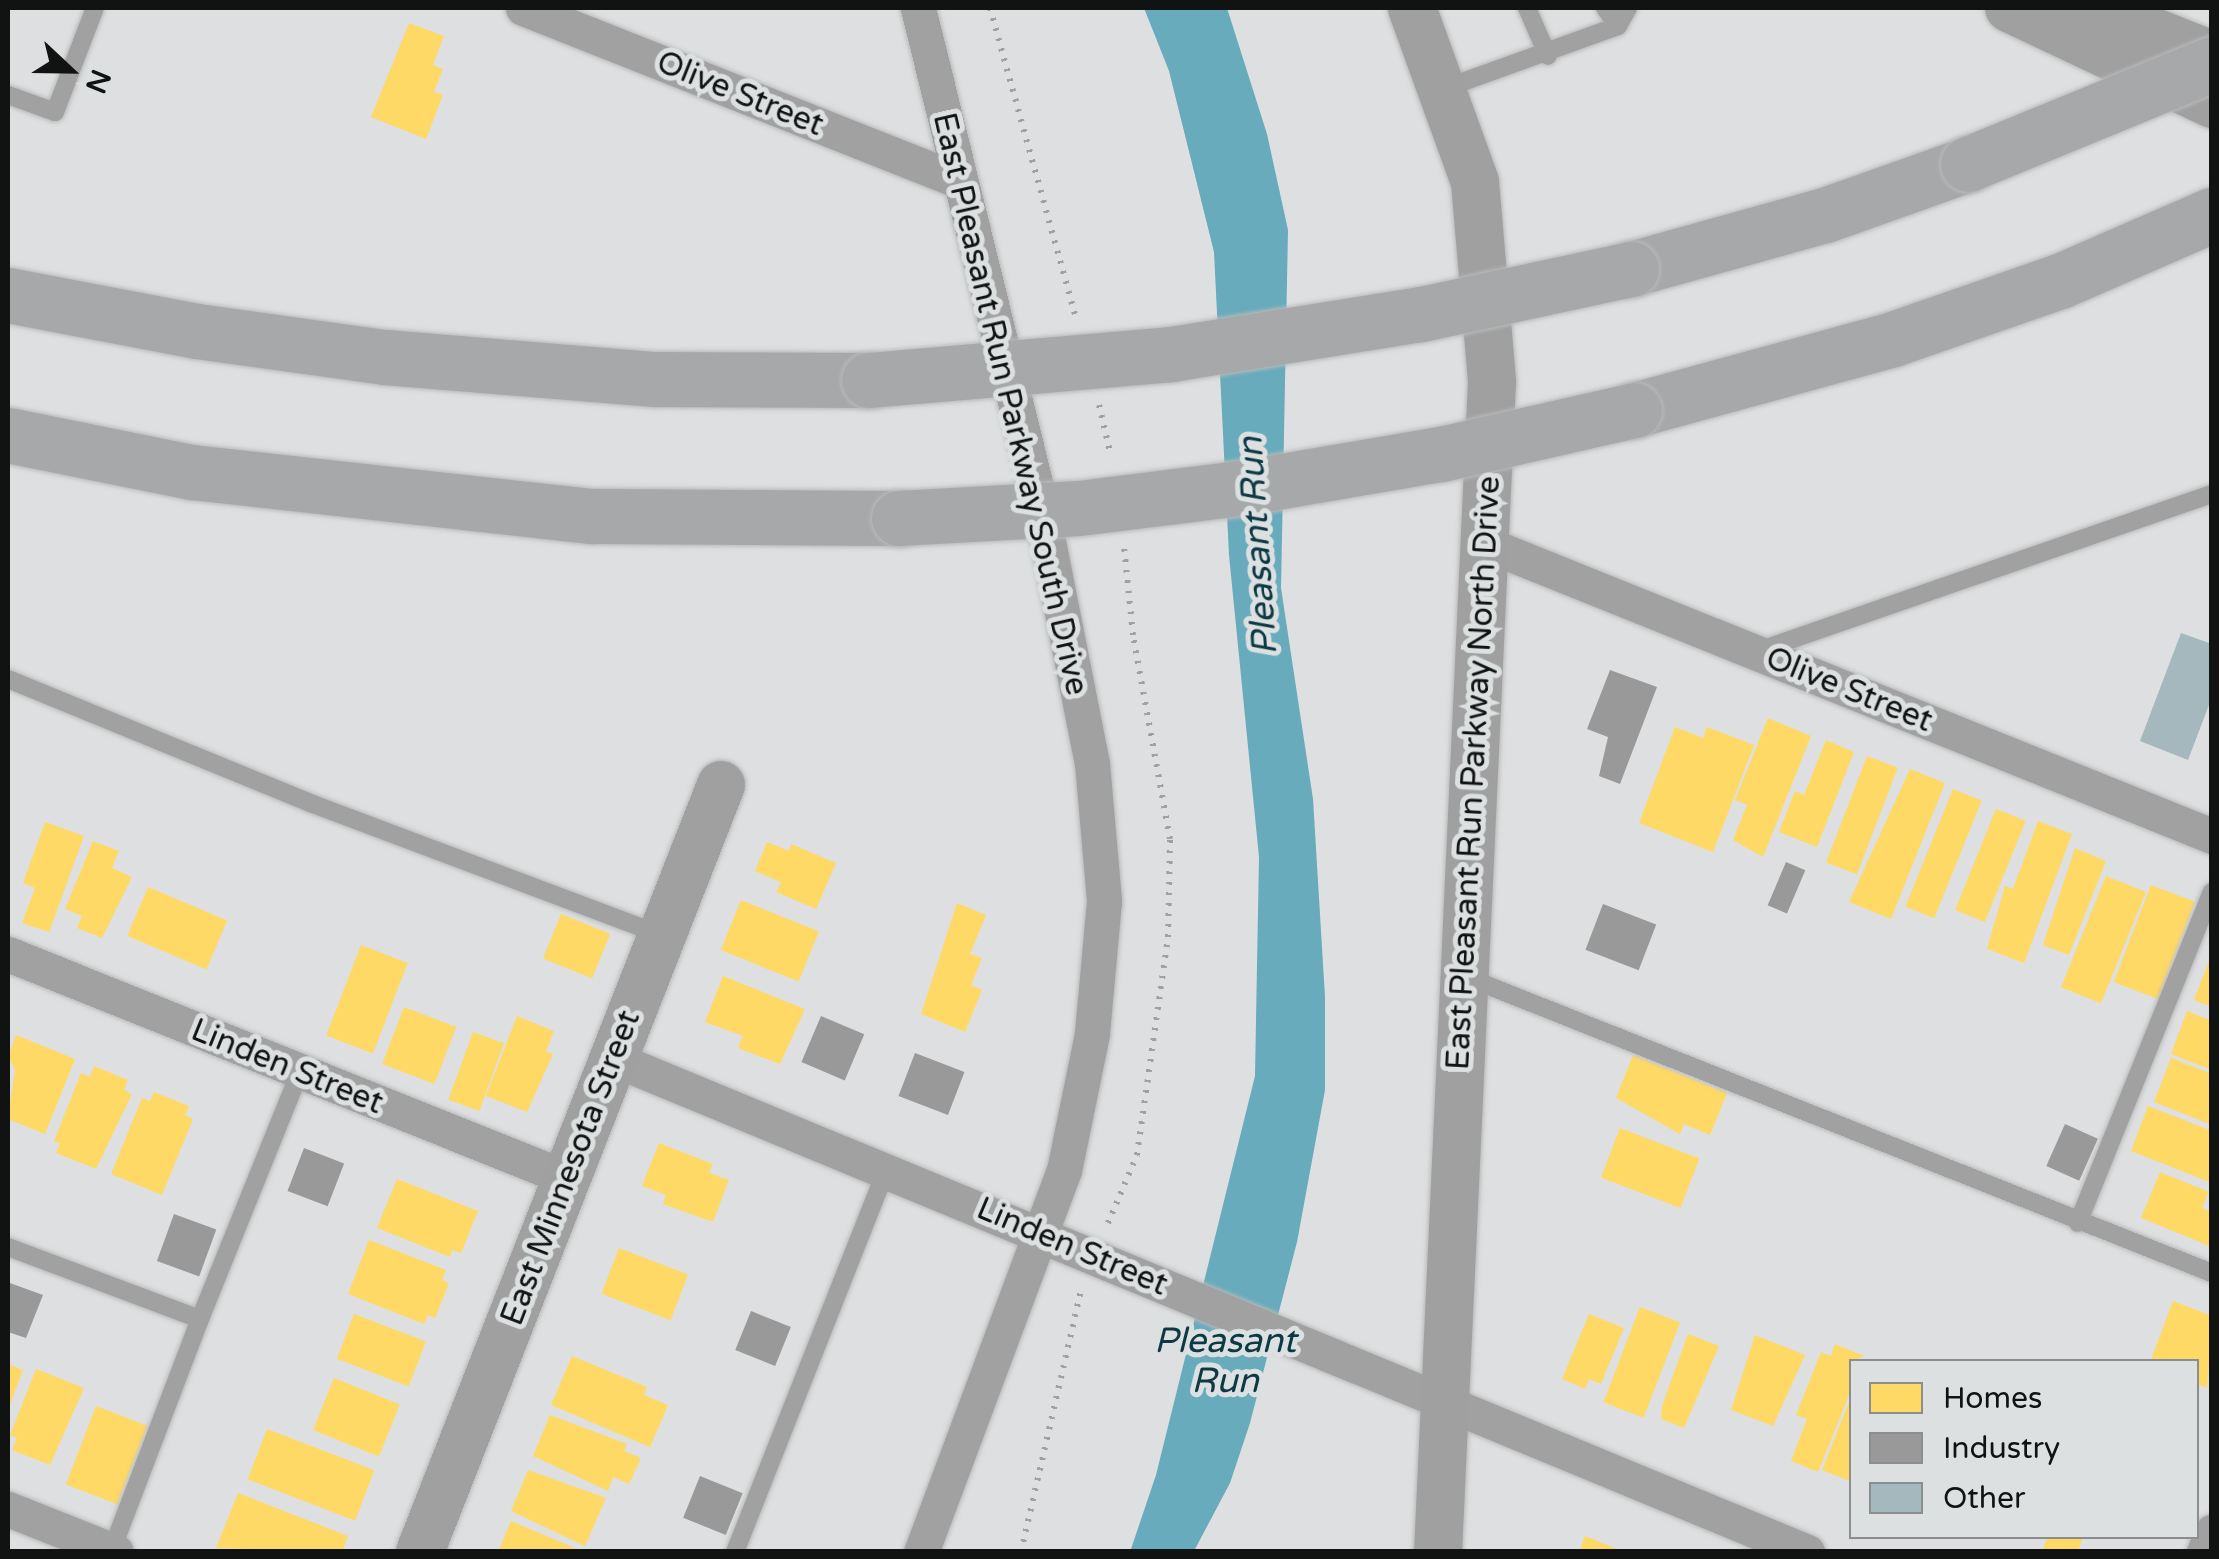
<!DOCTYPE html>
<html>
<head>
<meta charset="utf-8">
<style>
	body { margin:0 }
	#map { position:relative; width:2219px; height:1559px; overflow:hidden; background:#dddfe0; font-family:"Varela Round",sans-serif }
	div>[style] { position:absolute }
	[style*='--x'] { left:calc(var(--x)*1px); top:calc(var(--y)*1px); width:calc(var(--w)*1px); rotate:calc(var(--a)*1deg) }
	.water>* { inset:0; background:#67abbc }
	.homes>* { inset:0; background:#ffd966; transform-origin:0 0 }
	.industry>* { inset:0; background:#999; transform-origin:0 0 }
	.building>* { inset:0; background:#a5b8bd }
	.path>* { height:6px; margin-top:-3px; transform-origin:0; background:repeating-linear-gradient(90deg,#9fa0a0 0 2.5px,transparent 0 10.5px) }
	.roads { filter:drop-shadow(0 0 2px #b9baba) drop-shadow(0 0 2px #b9baba) }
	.lane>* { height:18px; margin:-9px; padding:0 9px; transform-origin:9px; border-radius:9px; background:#a1a1a1 }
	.street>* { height:35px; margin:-17.5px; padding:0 17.5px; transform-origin:17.5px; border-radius:17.5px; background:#a1a1a1 }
	.secondary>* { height:48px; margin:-24px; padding:0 24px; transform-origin:24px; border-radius:24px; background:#a0a0a0 }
	.highway>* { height:55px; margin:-27.5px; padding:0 27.5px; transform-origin:27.5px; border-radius:27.5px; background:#a7a8a9 }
	.bridges { filter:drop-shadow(0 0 2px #b9baba) drop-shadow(0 0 2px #b9baba) }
	.highway-bridge>* { height:55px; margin:-27.5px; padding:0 27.5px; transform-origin:27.5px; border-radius:27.5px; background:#a7a8a9 }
	span { translate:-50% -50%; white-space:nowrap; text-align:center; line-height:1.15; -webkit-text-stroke:10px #dce0e1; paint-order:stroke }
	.street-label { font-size:32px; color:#111212 }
	.water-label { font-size:35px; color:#0d3944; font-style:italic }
	.frame { position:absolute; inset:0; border:10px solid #111212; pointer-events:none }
	.legend { position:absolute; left:1849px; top:1359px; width:350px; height:180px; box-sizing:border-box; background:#dce0e1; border:2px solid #8b8e8e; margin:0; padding:12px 18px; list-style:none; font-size:30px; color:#111212 }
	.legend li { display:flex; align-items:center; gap:20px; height:50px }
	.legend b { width:50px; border:2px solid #8b8e8e }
	.north { position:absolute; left:20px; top:20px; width:100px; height:100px; -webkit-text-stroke:8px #dce0e1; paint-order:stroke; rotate:112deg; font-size:28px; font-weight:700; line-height:40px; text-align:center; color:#111212 }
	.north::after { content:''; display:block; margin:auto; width:35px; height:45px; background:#111212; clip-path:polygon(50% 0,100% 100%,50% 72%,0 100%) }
</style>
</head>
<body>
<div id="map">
	<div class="water">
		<div style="clip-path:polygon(1144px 8px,1227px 8px,1267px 134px,1288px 230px,1281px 588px,1313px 799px,1325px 997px,1325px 1090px,1297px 1242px,1250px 1423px,1230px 1483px,1194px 1551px,1130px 1552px,1156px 1475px,1255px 1076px,1259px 857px,1229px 555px,1214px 252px,1169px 71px)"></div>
	</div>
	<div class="homes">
		<div style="clip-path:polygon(409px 23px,444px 36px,433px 65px,443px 69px,434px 92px,443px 95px,426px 139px,371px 117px)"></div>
		<div style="clip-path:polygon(1768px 718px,1811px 736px,1763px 857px,1733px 840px,1747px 805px,1735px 800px)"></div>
		<div style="clip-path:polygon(1675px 727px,1703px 738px,1707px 727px,1754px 745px,1713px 852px,1639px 823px)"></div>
		<div style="clip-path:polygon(1826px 740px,1854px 752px,1817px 847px,1779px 832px,1795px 791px,1804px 795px)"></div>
		<div style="left:1867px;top:756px;width:33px;height:114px;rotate:21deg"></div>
		<div style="clip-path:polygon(1910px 769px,1945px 783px,1891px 919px,1849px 902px)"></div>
		<div style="left:1953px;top:789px;width:31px;height:127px;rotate:22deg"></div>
		<div style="left:1996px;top:809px;width:32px;height:109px;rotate:22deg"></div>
		<div style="clip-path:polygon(2038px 821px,2072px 834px,2024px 963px,1987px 949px,2005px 886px,2013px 889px)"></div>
		<div style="clip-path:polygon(45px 822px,84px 836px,49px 932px,22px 923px,35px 888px,23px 883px)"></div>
		<div style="clip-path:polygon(93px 841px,119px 851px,112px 868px,132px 877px,102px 938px,77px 928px,82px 916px,65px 909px)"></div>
		<div style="clip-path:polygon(767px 842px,789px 851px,791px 844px,836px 863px,816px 909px,776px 892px,781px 882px,755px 871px)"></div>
		<div style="clip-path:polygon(2075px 848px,2106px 861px,2069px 955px,2043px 945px)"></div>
		<div style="left:2106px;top:876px;width:43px;height:120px;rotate:22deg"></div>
		<div style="left:2151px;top:885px;width:47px;height:104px;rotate:21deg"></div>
		<div style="left:148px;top:887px;width:86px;height:53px;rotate:23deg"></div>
		<div style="left:741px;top:900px;width:84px;height:54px;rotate:22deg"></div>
		<div style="clip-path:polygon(957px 903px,986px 915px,970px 954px,982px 958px,971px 985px,982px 990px,965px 1032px,921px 1014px)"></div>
		<div style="left:561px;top:914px;width:53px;height:48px;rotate:22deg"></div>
		<div style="left:361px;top:945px;width:50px;height:97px;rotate:21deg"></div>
		<div style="clip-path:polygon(2211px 956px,2212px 956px,2212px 1007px,2194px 1000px)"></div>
		<div style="clip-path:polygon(723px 976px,805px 1009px,780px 1064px,738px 1048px,743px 1036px,705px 1022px)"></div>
		<div style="left:404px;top:1007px;width:56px;height:61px;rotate:21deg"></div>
		<div style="clip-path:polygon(2187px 1011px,2212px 1021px,2212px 1070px,2171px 1054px)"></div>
		<div style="clip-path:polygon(517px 1016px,554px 1031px,546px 1052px,553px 1054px,527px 1112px,486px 1096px)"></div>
		<div style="left:473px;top:1032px;width:33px;height:72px;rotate:20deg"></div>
		<div style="clip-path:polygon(16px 1035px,75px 1059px,45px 1134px,8px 1119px,15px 1069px,8px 1057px)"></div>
		<div style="clip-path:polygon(1633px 1055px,1727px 1093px,1710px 1135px,1684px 1124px,1680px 1134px,1616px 1098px)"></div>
		<div style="clip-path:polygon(2171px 1058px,2212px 1074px,2212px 1125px,2154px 1102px)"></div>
		<div style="clip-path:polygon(94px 1066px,128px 1080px,124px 1090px,132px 1094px,96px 1169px,56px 1153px,60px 1143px,54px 1141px,81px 1073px,90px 1077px)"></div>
		<div style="clip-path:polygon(154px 1092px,189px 1106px,185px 1115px,193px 1119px,162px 1195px,111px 1174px,142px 1098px,150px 1101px)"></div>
		<div style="clip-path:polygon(2148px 1106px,2212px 1131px,2212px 1183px,2131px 1151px)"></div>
		<div style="left:1620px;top:1128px;width:85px;height:53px;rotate:21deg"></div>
		<div style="clip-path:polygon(659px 1143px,713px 1164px,709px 1173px,729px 1180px,713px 1222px,663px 1204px,666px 1195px,642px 1186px)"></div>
		<div style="clip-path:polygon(2160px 1172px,2209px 1192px,2202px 1208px,2212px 1212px,2212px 1247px,2141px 1218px)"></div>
		<div style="clip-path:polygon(397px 1179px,478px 1211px,461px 1253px,452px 1250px,450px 1257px,377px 1228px)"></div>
		<div style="clip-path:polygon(369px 1240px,446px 1270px,442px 1280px,449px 1283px,435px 1318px,428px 1315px,424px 1324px,348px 1294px)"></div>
		<div style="left:619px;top:1248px;width:74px;height:49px;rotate:21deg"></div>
		<div style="clip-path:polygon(2173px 1301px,2212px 1316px,2207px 1388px,2196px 1384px,2196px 1362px,2150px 1362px)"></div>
		<div style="left:1640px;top:1307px;width:43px;height:102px;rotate:21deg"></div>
		<div style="left:354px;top:1314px;width:77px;height:48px;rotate:21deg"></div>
		<div style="clip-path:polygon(1589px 1314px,1624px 1328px,1601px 1384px,1589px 1379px,1585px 1389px,1562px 1379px)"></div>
		<div style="clip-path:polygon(1688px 1334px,1719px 1346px,1684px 1428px,1661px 1419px,1662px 1406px)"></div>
		<div style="clip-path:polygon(1755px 1335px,1805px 1355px,1773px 1426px,1731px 1410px)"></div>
		<div style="clip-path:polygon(1835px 1344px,1864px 1356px,1852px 1362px,1852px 1388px,1818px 1472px,1791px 1461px,1807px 1419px,1796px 1415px,1821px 1352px,1831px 1356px)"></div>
		<div style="clip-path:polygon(572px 1356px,647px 1387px,644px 1395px,668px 1405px,650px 1447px,551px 1405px)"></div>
		<div style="clip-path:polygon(8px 1364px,23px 1370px,8px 1410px)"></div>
		<div style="clip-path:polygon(36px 1369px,84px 1388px,50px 1465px,12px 1450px,17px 1438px,10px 1435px)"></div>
		<div style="left:334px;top:1378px;width:71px;height:56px;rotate:22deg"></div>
		<div style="clip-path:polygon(1851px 1397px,1852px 1397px,1852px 1482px,1822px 1470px)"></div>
		<div style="left:96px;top:1406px;width:55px;height:84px;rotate:21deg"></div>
		<div style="clip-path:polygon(550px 1415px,627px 1444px,624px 1451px,641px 1458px,629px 1484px,613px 1477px,608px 1491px,533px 1456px)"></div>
		<div style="left:267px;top:1429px;width:115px;height:54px;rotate:21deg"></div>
		<div style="clip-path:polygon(528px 1470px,606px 1498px,585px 1546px,511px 1511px)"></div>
		<div style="clip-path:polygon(238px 1493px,348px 1536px,342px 1552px,216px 1548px)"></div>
		<div style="clip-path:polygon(511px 1521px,582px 1551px,582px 1552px,498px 1552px)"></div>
		<div style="clip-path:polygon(1585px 1536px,1622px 1551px,1622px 1552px,1579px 1552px)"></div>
		<div style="clip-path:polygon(2048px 1536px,2083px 1536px,2078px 1552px,2042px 1552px)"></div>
	</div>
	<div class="industry">
		<div style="clip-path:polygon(1610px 670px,1657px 687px,1620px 784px,1599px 776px,1608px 737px,1587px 729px)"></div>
		<div style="left:1786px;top:862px;width:21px;height:47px;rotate:23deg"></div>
		<div style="left:1603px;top:904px;width:57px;height:49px;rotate:21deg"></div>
		<div style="left:821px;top:1016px;width:47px;height:50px;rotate:23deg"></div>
		<div style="left:915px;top:1053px;width:53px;height:46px;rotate:21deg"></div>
		<div style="left:2065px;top:1124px;width:36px;height:46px;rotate:24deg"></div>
		<div style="left:304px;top:1148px;width:43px;height:46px;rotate:21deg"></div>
		<div style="left:174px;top:1214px;width:45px;height:50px;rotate:20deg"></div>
		<div style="clip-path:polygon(10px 1283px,43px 1295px,26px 1338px,8px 1332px)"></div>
		<div style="left:751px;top:1311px;width:43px;height:42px;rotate:22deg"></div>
		<div style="left:700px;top:1476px;width:46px;height:45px;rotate:22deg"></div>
	</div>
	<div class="building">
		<div style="clip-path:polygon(2181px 633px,2212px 644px,2212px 697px,2188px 760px,2140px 741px)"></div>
	</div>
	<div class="path">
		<div style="--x:990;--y:8;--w:319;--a:74.5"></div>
		<div style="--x:1099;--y:405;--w:52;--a:76.8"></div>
		<div style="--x:1108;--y:1223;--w:74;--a:-66.9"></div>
		<div style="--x:1137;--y:1155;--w:220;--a:-81.9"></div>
		<div style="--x:1168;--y:937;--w:98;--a:-88.8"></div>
		<div style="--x:1170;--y:839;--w:207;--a:-100.3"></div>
		<div style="--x:1133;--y:635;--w:88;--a:-95.8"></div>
		<div style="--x:1021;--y:1552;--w:269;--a:-77.1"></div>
	</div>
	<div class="roads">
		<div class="lane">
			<div style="--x:1527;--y:8;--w:52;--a:66.4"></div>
			<div style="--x:1605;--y:8;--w:22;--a:54"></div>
			<div style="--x:1443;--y:89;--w:186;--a:-19.8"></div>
			<div style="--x:1618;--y:26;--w:21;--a:-61"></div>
			<div style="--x:8;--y:95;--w:50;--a:19.9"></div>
			<div style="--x:55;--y:112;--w:111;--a:-69"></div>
			<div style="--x:1758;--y:651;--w:480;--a:-19.1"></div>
			<div style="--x:8;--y:679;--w:330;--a:22.3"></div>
			<div style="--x:313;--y:804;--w:370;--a:20.6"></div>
			<div style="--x:1469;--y:978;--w:799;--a:21.66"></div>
			<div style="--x:2078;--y:1223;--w:357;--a:-68"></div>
			<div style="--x:8;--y:1247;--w:205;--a:20.6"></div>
			<div style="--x:200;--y:1319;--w:249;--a:110.9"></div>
			<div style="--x:200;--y:1319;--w:266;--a:-68"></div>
			<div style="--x:735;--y:1552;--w:410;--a:-68.4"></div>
		</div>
		<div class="street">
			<div style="--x:523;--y:8;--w:467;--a:21.6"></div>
			<div style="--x:918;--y:8;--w:518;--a:76.15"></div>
			<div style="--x:1042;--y:511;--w:257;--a:78.8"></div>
			<div style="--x:1092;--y:763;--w:139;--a:85"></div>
			<div style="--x:1104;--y:901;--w:134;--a:95.2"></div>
			<div style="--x:1092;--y:1034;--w:139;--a:101.6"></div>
			<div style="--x:1064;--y:1170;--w:408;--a:110.5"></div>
			<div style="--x:1486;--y:544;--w:783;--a:21.91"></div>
			<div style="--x:8;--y:954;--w:602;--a:21.84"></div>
			<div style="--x:614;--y:1059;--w:1291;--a:22.45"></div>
			<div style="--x:8;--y:1509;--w:116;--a:21.7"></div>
			<div style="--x:2204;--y:1552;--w:22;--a:-68"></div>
		</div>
		<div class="secondary">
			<div style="--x:1412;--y:8;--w:185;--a:70.1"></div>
			<div style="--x:1475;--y:182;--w:201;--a:85.1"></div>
			<div style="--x:1492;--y:382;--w:1171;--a:92.64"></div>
			<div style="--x:2009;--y:8;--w:225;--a:25.3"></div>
			<div style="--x:2094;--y:8;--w:127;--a:21.7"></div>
			<div style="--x:420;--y:1552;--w:824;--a:-68.57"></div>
		</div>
		<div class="highway">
			<div style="--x:1631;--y:269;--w:201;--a:-15.6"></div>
			<div style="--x:1825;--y:215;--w:152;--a:-19.6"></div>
			<div style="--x:8;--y:295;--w:192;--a:10.8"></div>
			<div style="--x:197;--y:331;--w:190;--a:7.9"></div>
			<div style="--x:385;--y:357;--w:271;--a:4.7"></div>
			<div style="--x:655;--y:379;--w:214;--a:0.3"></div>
			<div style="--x:1634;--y:410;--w:269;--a:-15.3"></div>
			<div style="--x:1893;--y:339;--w:177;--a:-19.2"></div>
			<div style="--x:2060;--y:281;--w:166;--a:-23.5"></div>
			<div style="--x:8;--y:435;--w:188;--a:11.4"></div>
			<div style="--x:192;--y:472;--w:402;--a:6.3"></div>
			<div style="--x:592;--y:516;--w:307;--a:0.4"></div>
		</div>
	</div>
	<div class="bridges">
		<div class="highway-bridge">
			<div style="--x:1968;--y:164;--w:264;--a:-22.3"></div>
			<div style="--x:869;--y:380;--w:303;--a:-4.9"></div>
			<div style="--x:1171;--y:354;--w:253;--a:-9.1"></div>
			<div style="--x:1421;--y:314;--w:215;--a:-12.1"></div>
			<div style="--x:899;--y:518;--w:180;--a:-3.2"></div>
			<div style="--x:1079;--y:508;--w:169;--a:-7.1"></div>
			<div style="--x:1247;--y:487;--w:197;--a:-9.7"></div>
			<div style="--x:1441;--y:454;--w:198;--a:-12.8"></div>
		</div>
	</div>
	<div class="street-label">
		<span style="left:740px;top:94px;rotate:22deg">Olive Street</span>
		<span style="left:1010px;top:404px;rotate:77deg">East Pleasant Run Parkway South Drive</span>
		<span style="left:1849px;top:690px;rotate:22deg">Olive Street</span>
		<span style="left:1474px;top:773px;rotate:-87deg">East Pleasant Run Parkway North Drive</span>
		<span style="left:287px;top:1067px;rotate:22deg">Linden Street</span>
		<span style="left:571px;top:1168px;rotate:-69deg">East Minnesota Street</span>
		<span style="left:1072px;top:1247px;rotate:23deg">Linden Street</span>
	</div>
	<div class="water-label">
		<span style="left:1258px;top:546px;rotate:-94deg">Pleasant Run</span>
		<span style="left:1225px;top:1361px">Pleasant<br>Run</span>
	</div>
	<div class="frame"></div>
	<ul class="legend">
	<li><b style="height:28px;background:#ffd966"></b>Homes</li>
	<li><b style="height:28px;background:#999"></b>Industry</li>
	<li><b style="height:28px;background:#a5b8bd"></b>Other</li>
	</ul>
	<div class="north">N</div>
</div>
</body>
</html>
